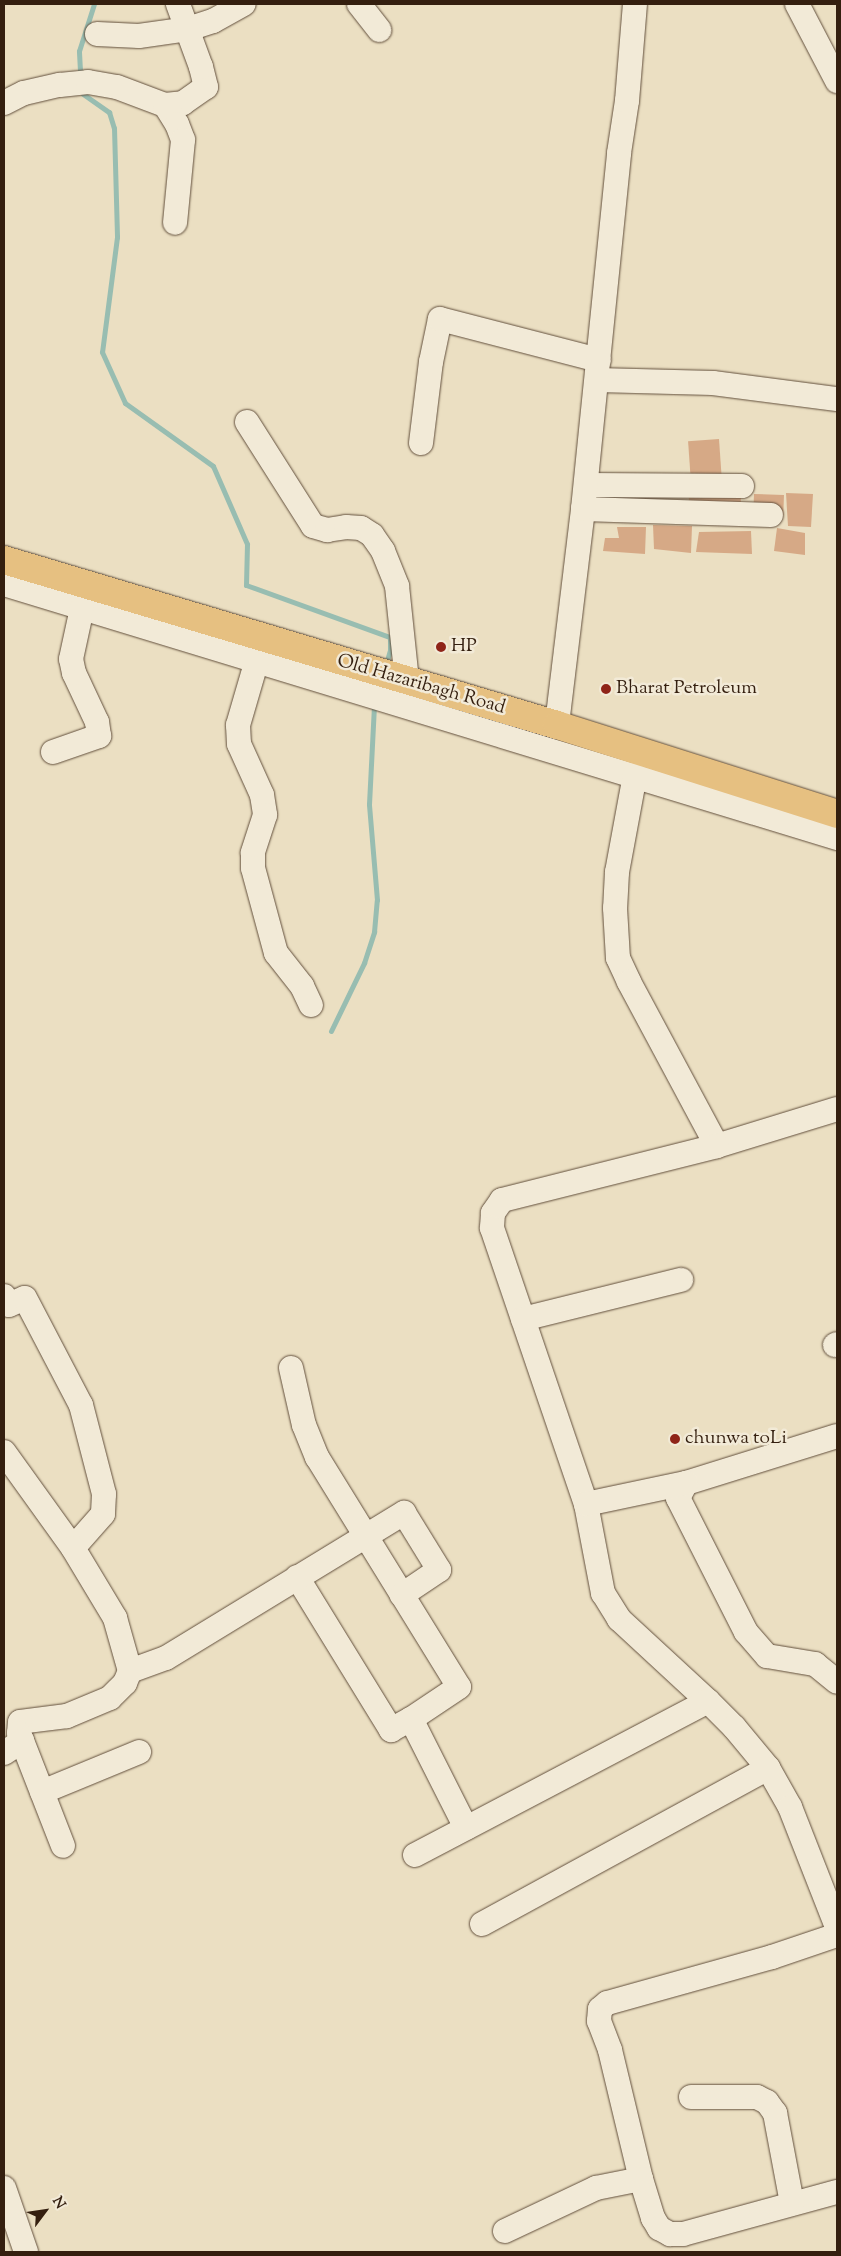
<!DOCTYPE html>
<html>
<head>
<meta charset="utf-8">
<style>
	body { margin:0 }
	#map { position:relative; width:841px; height:2256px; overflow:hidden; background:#ebdfc2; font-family:"Sorts Mill Goudy",serif }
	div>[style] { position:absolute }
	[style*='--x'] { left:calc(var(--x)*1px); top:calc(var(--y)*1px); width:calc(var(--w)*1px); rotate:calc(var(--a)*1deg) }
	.stream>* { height:5px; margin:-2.5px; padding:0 2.5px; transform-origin:2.5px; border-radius:2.5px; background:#98bdb1 }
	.building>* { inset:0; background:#d6a986; transform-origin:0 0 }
	.roads { filter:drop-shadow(0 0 1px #624f3c) drop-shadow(0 0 1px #624f3c) }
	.minor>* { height:24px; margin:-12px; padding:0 12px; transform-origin:12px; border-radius:12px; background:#f2ead7 }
	.major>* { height:28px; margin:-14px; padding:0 14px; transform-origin:14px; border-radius:14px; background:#e6c081 }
	.dots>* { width:14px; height:14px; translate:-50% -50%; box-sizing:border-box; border:2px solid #f2ead7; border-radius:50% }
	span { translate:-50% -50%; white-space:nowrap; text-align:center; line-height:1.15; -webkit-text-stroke:5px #f2ead7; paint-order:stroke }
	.poi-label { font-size:19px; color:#341f0f }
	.left { translate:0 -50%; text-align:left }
	.street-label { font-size:19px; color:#341f0f }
	.frame { position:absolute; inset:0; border:5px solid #341f0f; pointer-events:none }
	.north { position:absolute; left:20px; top:2186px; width:50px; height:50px; -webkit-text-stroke:4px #f2ead7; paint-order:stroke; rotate:59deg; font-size:14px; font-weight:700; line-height:20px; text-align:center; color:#341f0f }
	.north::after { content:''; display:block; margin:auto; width:18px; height:22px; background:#341f0f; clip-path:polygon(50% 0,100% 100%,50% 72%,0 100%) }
</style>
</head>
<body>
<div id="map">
	<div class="stream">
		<div style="--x:80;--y:71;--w:20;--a:-93"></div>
		<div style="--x:79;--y:51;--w:49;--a:-72.3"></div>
		<div style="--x:83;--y:94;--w:32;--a:35"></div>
		<div style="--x:109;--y:112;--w:17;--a:73"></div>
		<div style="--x:114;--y:128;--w:109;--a:88.4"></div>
		<div style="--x:117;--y:237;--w:116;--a:97.4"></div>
		<div style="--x:102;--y:352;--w:56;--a:65.7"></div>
		<div style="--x:125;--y:403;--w:108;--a:35.6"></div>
		<div style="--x:213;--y:466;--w:85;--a:66.4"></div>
		<div style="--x:247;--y:544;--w:41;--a:91.4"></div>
		<div style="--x:246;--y:585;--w:153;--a:19.9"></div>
		<div style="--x:390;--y:637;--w:13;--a:90"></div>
		<div style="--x:390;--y:650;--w:15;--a:106"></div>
		<div style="--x:331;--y:1031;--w:76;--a:-64.1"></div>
		<div style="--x:364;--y:963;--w:33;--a:-72"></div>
		<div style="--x:374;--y:932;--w:32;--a:-85"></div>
		<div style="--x:377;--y:900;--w:96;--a:-94.8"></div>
		<div style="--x:369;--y:804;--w:100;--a:-87.1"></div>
	</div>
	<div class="building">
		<div style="left:719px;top:439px;width:42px;height:31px;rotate:86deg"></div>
		<div style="left:689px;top:489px;width:52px;height:24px;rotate:1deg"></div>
		<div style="clip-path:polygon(786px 493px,813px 494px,811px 527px,788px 526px)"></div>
		<div style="left:754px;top:494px;width:30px;height:20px;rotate:2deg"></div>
		<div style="clip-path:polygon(653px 525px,692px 526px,691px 553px,654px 549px)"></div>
		<div style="clip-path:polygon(617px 527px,646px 527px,645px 554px,603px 551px,605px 538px,619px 538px)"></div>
		<div style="clip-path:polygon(777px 528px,805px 533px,805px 555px,774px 551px)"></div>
		<div style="clip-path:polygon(751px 531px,752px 554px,696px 552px,699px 532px)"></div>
	</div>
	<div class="roads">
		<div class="minor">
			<div style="--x:359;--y:4;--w:33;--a:52"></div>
			<div style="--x:797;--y:4;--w:87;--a:62.5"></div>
			<div style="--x:97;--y:34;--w:42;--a:2.7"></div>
			<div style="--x:139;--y:36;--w:49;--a:-8.1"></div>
			<div style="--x:188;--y:29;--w:26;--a:-18"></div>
			<div style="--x:213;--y:21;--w:35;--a:-29"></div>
			<div style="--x:4;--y:103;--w:22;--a:-27"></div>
			<div style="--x:24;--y:93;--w:37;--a:-13"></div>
			<div style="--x:60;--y:85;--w:28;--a:-6"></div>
			<div style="--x:88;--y:82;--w:29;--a:10"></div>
			<div style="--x:117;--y:87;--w:51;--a:20.6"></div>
			<div style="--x:165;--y:105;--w:18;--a:-6"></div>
			<div style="--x:183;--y:103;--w:28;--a:-35"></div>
			<div style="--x:206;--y:87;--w:21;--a:-104"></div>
			<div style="--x:201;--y:67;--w:67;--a:-110.1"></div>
			<div style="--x:165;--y:105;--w:22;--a:58"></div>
			<div style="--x:177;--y:124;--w:17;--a:69"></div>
			<div style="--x:183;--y:140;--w:83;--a:95.5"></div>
			<div style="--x:597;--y:380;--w:116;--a:1.5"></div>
			<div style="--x:713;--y:383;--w:125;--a:7.4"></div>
			<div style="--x:247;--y:422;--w:123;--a:57.6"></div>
			<div style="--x:313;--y:526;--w:15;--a:16"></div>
			<div style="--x:327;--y:530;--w:19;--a:-9"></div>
			<div style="--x:346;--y:527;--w:15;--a:4"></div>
			<div style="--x:361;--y:528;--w:13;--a:32"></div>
			<div style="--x:372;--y:535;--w:19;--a:55"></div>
			<div style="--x:383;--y:551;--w:38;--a:68"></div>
			<div style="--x:397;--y:586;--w:86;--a:84"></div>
			<div style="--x:421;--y:443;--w:82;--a:-83"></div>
			<div style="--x:431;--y:362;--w:44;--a:-78.2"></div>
			<div style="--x:440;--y:319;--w:164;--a:14.5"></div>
			<div style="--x:586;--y:485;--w:156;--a:0.4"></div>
			<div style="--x:583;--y:509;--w:188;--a:1.8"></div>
			<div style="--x:4;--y:584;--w:871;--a:16.96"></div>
			<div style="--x:257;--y:660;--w:68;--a:106.3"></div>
			<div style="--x:238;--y:725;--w:19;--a:87"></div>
			<div style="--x:239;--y:744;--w:56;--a:65.7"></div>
			<div style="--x:262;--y:795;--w:20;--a:81"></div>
			<div style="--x:265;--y:815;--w:40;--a:108"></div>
			<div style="--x:253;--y:853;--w:15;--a:90"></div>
			<div style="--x:253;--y:868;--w:88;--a:74.9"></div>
			<div style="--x:276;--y:953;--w:42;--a:51.8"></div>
			<div style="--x:302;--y:986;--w:21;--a:65"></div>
			<div style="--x:558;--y:716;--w:209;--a:-83.1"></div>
			<div style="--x:583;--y:509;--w:358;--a:-84.2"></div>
			<div style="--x:619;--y:153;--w:53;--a:-81.3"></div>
			<div style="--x:627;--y:101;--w:97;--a:-85.3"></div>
			<div style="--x:53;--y:752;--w:49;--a:-19.2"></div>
			<div style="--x:99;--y:736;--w:14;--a:-98"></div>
			<div style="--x:97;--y:722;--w:54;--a:-115.1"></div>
			<div style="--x:74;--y:673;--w:14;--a:-102"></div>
			<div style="--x:71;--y:659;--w:52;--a:-77.8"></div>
			<div style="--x:635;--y:775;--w:99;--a:100.5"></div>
			<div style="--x:617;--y:872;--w:36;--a:93"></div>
			<div style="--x:615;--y:908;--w:50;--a:86.6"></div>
			<div style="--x:618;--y:958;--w:26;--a:65"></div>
			<div style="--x:629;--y:982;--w:186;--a:61.8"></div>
			<div style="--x:837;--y:1109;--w:126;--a:162.9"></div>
			<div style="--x:717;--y:1146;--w:222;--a:165.9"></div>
			<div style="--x:502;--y:1200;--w:16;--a:125"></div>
			<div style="--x:493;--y:1213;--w:15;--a:94"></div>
			<div style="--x:492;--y:1228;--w:292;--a:71.2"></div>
			<div style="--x:586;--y:1504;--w:91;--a:79.2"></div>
			<div style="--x:603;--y:1593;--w:31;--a:58"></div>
			<div style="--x:619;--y:1619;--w:121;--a:42.7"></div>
			<div style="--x:708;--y:1701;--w:37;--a:45"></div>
			<div style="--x:734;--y:1727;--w:53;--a:50.3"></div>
			<div style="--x:768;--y:1768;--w:45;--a:60.6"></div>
			<div style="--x:790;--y:1807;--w:129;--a:68.6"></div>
			<div style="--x:4;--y:1296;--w:10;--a:61"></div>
			<div style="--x:9;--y:1305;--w:17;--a:-24"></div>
			<div style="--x:25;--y:1298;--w:121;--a:62.4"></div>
			<div style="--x:81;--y:1405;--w:92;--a:75.5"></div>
			<div style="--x:104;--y:1494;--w:20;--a:93"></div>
			<div style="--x:103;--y:1514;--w:45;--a:131.4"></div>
			<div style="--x:523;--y:1319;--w:163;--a:-13.9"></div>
			<div style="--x:835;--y:1345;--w:2;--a:-27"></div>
			<div style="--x:291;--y:1368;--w:58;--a:77.2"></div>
			<div style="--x:304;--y:1425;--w:35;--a:68"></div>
			<div style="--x:317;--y:1457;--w:270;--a:58.3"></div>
			<div style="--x:459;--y:1687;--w:58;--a:146.3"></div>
			<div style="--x:411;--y:1719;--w:122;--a:63.2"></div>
			<div style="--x:837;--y:1436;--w:158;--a:162.7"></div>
			<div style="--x:686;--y:1483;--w:17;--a:118"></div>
			<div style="--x:678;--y:1498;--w:150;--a:63.1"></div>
			<div style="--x:746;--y:1632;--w:32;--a:49"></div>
			<div style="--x:767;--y:1656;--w:49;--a:9.5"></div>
			<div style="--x:815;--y:1664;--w:28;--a:39"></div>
			<div style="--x:4;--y:1452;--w:118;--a:54.3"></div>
			<div style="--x:73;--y:1548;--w:82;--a:59"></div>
			<div style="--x:115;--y:1618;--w:55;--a:74.2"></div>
			<div style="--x:130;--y:1671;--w:13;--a:113"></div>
			<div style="--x:125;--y:1683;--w:21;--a:135"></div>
			<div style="--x:110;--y:1698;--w:47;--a:157.3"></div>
			<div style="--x:67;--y:1716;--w:47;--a:172.7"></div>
			<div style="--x:20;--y:1722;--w:11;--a:95"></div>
			<div style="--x:19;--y:1733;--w:121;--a:68.7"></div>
			<div style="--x:586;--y:1504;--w:102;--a:-11.9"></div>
			<div style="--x:297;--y:1577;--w:180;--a:58.4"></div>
			<div style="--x:391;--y:1730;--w:23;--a:-29"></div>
			<div style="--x:130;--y:1671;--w:38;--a:-20"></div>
			<div style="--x:166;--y:1658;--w:279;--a:-31.4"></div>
			<div style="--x:404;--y:1513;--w:67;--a:58.4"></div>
			<div style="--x:439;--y:1570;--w:45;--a:146"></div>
			<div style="--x:4;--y:1753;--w:22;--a:-34"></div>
			<div style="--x:42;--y:1792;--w:105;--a:-22.4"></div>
			<div style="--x:415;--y:1855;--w:331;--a:-27.7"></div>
			<div style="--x:482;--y:1924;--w:326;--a:-28.6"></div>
			<div style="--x:837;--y:1935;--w:69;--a:161.3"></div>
			<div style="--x:772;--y:1957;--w:171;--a:164.4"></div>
			<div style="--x:607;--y:2003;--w:9;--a:139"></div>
			<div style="--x:600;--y:2009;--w:12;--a:95"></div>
			<div style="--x:599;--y:2021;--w:31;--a:69"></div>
			<div style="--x:610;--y:2050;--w:133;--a:76.5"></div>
			<div style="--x:641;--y:2179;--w:41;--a:72.9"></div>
			<div style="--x:653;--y:2218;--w:12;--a:59"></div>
			<div style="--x:659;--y:2228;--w:13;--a:29"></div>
			<div style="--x:670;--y:2234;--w:13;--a:0"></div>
			<div style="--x:683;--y:2234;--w:160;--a:-15.3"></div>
			<div style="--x:691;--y:2097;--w:66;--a:0"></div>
			<div style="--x:757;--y:2097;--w:11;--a:27"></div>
			<div style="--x:767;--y:2102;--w:14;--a:54"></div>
			<div style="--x:775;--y:2113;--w:92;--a:79.3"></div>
			<div style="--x:4;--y:2188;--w:68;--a:71"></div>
			<div style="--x:505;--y:2231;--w:101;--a:-25.3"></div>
			<div style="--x:596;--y:2188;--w:46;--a:-11.3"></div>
		</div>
		<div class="major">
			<div style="--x:4;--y:560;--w:577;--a:16.61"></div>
			<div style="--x:557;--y:725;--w:294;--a:17.6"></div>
		</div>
	</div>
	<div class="dots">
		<div style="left:441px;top:647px;background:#8f2418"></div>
		<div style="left:606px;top:689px;background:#8f2418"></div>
		<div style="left:675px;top:1439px;background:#8f2418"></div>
	</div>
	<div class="poi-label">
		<span class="left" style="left:451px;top:647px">HP</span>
		<span class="left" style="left:616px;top:689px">Bharat Petroleum</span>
		<span class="left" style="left:685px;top:1439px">chunwa toLi</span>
	</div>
	<div class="street-label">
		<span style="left:421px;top:685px;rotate:16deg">Old Hazaribagh Road</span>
	</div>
	<div class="frame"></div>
	<div class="north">N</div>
</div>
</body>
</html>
